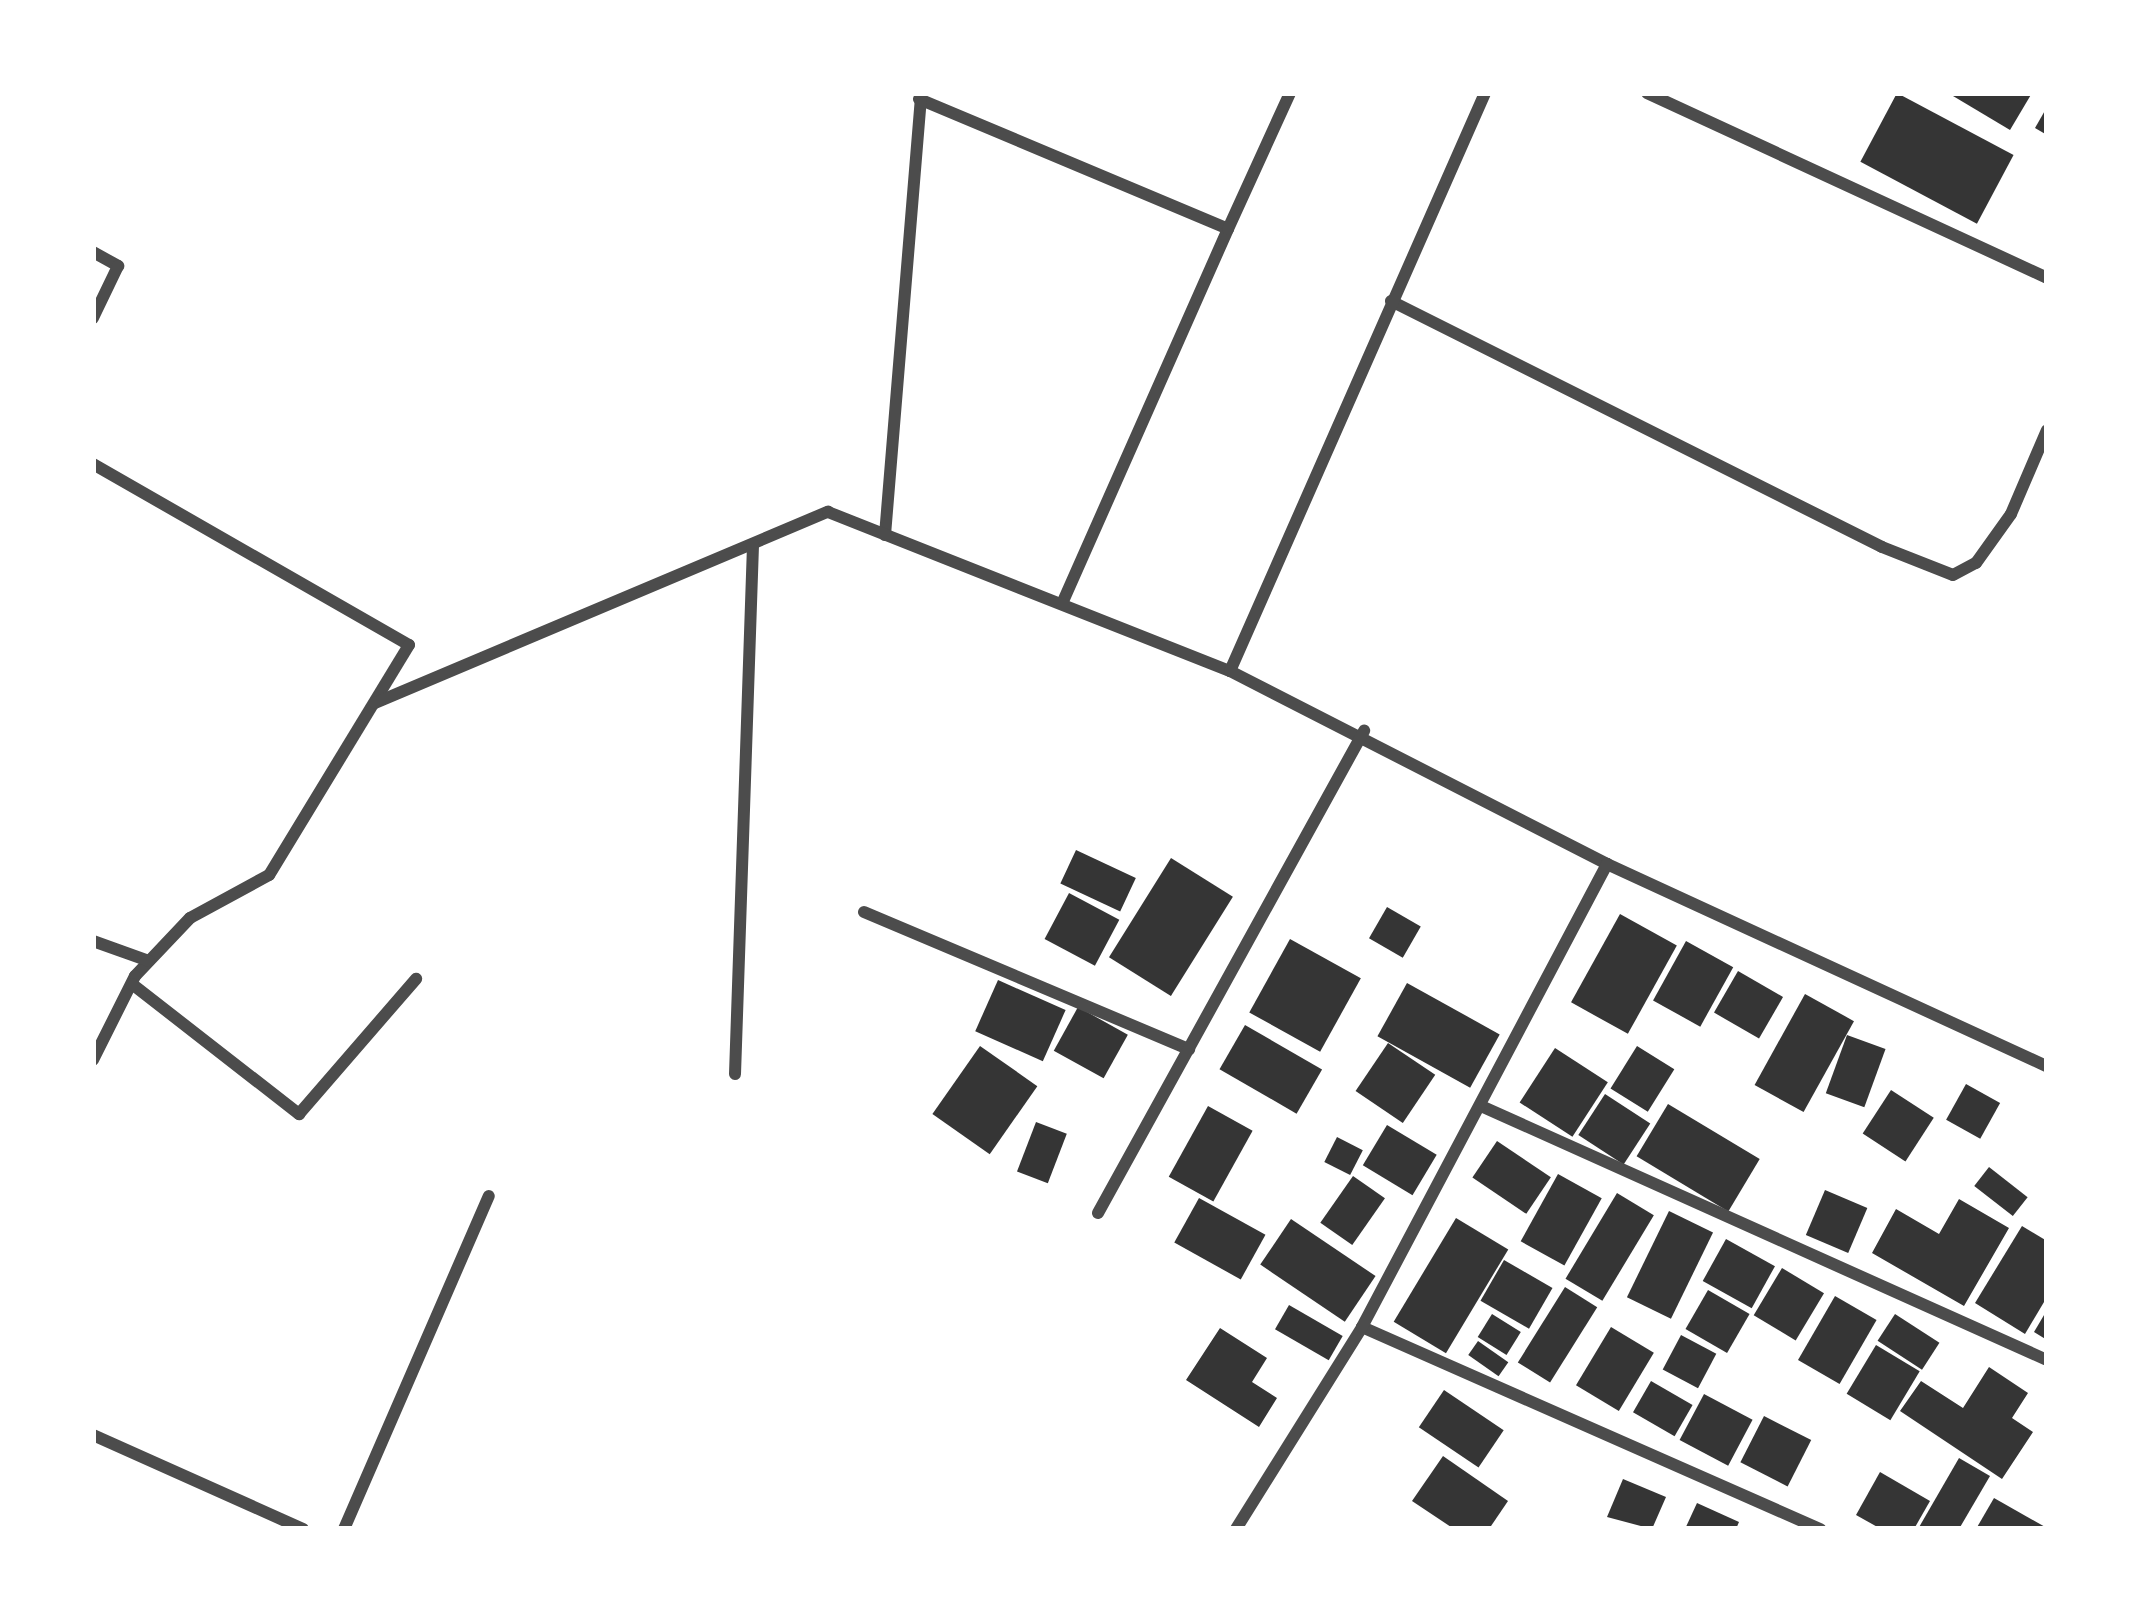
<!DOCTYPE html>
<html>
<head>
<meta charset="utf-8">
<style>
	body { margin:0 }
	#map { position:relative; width:2140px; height:1622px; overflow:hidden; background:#fff; font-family:Raleway,sans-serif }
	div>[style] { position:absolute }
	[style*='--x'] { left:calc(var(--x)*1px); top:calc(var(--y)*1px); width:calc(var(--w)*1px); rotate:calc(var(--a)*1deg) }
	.building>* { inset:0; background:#353535; transform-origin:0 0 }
	.minor>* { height:12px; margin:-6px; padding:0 6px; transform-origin:6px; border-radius:6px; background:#4c4c4c }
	span { translate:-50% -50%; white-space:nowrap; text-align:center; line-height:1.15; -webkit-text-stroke:12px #fff; paint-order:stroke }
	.frame { position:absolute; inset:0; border:96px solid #fff; pointer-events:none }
</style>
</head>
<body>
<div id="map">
	<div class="building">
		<div style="left:1897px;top:93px;width:132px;height:78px;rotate:28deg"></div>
		<div style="clip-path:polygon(1948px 93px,2032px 93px,2010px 130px)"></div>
		<div style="clip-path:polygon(2047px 107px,2047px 135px,2035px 128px)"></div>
		<div style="left:1076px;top:850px;width:66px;height:37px;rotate:25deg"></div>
		<div style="left:1171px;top:858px;width:73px;height:117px;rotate:32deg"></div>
		<div style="left:1069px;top:893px;width:57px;height:52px;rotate:28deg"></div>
		<div style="left:1387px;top:907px;width:39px;height:36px;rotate:30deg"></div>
		<div style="left:1620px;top:914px;width:65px;height:101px;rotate:29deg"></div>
		<div style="left:1290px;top:939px;width:81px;height:84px;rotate:29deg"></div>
		<div style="left:1686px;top:941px;width:54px;height:68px;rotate:29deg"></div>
		<div style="left:1738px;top:971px;width:52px;height:48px;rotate:30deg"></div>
		<div style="left:998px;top:980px;width:74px;height:56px;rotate:24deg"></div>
		<div style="left:1407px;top:983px;width:106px;height:61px;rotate:29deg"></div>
		<div style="left:1805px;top:994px;width:56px;height:104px;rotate:29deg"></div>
		<div style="left:1078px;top:1007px;width:57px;height:50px;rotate:29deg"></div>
		<div style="left:1245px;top:1025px;width:89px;height:51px;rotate:30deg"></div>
		<div style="left:1847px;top:1035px;width:41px;height:62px;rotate:20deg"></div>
		<div style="left:1388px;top:1043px;width:57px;height:58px;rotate:34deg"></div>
		<div style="left:980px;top:1046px;width:70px;height:83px;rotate:35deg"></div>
		<div style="left:1637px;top:1046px;width:44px;height:50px;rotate:32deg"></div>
		<div style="left:1555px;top:1048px;width:63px;height:65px;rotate:33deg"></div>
		<div style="left:1966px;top:1084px;width:39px;height:41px;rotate:29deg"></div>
		<div style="left:1891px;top:1090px;width:51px;height:52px;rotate:33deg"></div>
		<div style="left:1605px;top:1094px;width:54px;height:49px;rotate:33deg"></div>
		<div style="left:1668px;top:1104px;width:107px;height:61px;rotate:31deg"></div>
		<div style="left:1208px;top:1106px;width:51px;height:81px;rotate:29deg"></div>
		<div style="left:1036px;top:1122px;width:33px;height:53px;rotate:21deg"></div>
		<div style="left:1387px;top:1125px;width:58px;height:47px;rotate:31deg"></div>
		<div style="left:1337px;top:1137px;width:29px;height:28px;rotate:27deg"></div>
		<div style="left:1497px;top:1141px;width:65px;height:44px;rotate:34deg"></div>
		<div style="left:1989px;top:1167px;width:49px;height:24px;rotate:38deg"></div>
		<div style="left:1558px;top:1174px;width:50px;height:77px;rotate:29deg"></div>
		<div style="left:1353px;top:1176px;width:39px;height:57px;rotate:35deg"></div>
		<div style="left:1825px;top:1190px;width:46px;height:49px;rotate:23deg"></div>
		<div style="left:1617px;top:1193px;width:43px;height:100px;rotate:31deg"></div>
		<div style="left:1199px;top:1198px;width:76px;height:51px;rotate:29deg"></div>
		<div style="clip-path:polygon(1959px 1199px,2009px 1228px,1964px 1306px,1872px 1253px,1896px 1209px,1939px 1234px)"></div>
		<div style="left:1669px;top:1211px;width:49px;height:96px;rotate:26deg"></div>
		<div style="left:1456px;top:1218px;width:61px;height:121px;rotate:31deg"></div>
		<div style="left:1291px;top:1219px;width:102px;height:55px;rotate:34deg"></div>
		<div style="clip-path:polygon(2022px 1226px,2047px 1241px,2047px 1297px,2025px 1334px,1975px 1303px)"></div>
		<div style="left:1726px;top:1239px;width:56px;height:48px;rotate:29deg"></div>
		<div style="left:1504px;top:1260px;width:56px;height:47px;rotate:30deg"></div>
		<div style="left:1782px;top:1268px;width:49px;height:55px;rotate:31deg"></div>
		<div style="left:1565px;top:1287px;width:38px;height:89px;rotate:32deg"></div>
		<div style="left:1708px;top:1290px;width:48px;height:45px;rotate:30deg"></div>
		<div style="left:1835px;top:1296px;width:48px;height:74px;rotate:30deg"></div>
		<div style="left:1289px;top:1305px;width:62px;height:28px;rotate:30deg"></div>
		<div style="clip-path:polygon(2047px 1310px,2047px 1340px,2034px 1332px)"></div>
		<div style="left:1492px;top:1314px;width:34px;height:27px;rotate:32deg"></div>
		<div style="left:1895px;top:1314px;width:53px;height:32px;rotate:33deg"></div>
		<div style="left:1611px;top:1327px;width:50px;height:68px;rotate:31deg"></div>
		<div style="clip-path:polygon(1220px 1328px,1267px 1358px,1252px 1382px,1277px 1398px,1259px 1427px,1186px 1380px)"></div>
		<div style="left:1681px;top:1335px;width:40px;height:39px;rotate:28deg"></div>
		<div style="left:1478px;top:1341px;width:37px;height:17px;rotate:35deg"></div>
		<div style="left:1876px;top:1345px;width:51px;height:57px;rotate:31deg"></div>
		<div style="clip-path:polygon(1989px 1367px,2028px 1393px,2012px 1418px,2033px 1432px,2002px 1479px,1900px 1411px,1921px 1381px,1963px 1408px)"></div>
		<div style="left:1651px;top:1381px;width:48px;height:36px;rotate:30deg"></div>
		<div style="left:1444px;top:1390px;width:72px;height:45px;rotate:34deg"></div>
		<div style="left:1704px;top:1394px;width:55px;height:52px;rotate:28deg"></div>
		<div style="left:1764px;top:1416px;width:53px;height:52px;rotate:27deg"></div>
		<div style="clip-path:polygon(1443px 1456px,1508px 1501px,1489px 1529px,1454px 1529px,1412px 1501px)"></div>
		<div style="clip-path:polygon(1959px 1458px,1990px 1476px,1959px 1529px,1918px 1529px)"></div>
		<div style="clip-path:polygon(1880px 1472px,1930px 1501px,1914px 1529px,1881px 1529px,1856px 1515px)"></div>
		<div style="clip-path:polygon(1623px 1479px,1666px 1497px,1652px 1529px,1607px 1517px)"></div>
		<div style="clip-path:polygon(1994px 1498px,2047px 1528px,2047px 1529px,1976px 1529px)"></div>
		<div style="clip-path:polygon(1697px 1503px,1739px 1522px,1736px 1529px,1685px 1529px)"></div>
	</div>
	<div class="minor">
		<div style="--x:1647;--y:93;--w:441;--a:24.8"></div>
		<div style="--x:919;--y:99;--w:335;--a:22.8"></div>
		<div style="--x:1228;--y:229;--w:410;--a:113.9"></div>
		<div style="--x:1228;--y:229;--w:149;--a:-65.5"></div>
		<div style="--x:93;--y:252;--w:29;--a:29"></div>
		<div style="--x:118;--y:266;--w:58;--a:115.7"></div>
		<div style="--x:1391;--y:301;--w:549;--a:26.61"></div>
		<div style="--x:1882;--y:547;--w:76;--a:21.5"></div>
		<div style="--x:1953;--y:575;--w:26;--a:-28"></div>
		<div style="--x:1976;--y:563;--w:60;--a:-54.5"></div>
		<div style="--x:2011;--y:514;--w:91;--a:-66.8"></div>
		<div style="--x:93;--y:464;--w:364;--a:29.8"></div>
		<div style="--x:409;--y:645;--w:269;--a:121.3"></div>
		<div style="--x:269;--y:875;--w:90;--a:151.4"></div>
		<div style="--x:190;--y:918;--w:80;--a:133.5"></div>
		<div style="--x:135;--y:976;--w:94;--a:116.6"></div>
		<div style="--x:885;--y:535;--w:443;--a:-85.3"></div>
		<div style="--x:1230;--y:671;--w:632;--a:-66.19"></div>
		<div style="--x:375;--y:703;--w:492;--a:-22.9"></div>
		<div style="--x:828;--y:512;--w:432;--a:21.6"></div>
		<div style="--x:1230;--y:671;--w:424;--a:27.1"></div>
		<div style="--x:1607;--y:864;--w:484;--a:24.7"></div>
		<div style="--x:864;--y:912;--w:353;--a:22.9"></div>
		<div style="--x:93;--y:941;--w:59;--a:19.7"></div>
		<div style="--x:132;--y:984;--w:212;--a:37.9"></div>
		<div style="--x:299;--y:1114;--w:179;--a:-49.1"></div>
		<div style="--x:735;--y:1074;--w:530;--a:-88.05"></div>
		<div style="--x:1481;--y:1106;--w:620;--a:24.17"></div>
		<div style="--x:1098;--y:1213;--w:551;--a:-61.11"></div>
		<div style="--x:1362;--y:1327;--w:501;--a:23.8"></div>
		<div style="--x:93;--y:1435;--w:230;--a:24.1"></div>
		<div style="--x:344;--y:1529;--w:363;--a:-66.5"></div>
		<div style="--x:1236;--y:1529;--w:238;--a:-58"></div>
		<div style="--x:1362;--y:1327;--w:524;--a:-62.11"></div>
	</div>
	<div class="frame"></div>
</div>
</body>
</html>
